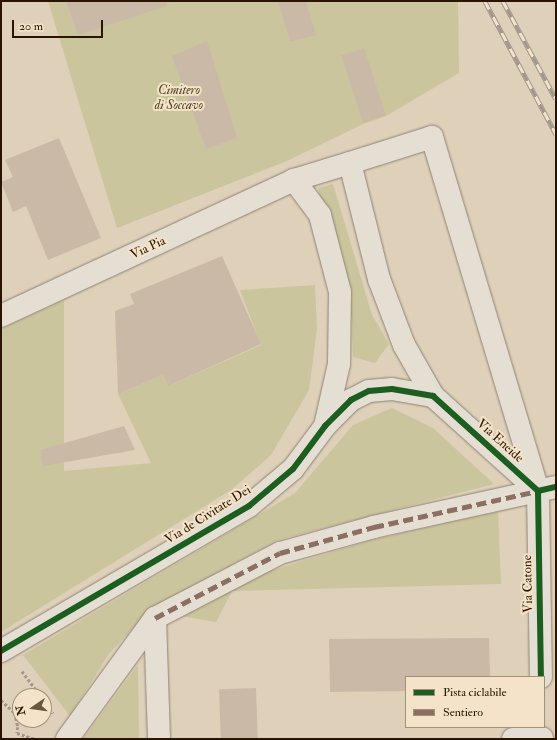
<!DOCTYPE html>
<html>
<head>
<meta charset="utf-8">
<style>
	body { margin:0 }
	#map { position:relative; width:557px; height:740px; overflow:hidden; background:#dfd0b9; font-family:"IM FELL Double Pica",serif }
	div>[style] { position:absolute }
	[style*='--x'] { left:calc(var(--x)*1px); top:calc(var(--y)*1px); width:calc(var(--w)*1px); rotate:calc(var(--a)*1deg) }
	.green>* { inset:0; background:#cbc59e }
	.building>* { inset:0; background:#cbb9a8; transform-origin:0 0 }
	.path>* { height:2.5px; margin-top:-1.25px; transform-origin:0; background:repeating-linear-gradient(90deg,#a0988e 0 3px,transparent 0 5px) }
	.roads { filter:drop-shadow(0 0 1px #8e8273) drop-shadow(0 0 1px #8e8273) }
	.minor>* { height:22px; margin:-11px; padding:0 11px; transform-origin:11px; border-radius:11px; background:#e5ded2 }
	.rail>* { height:4.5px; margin-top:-2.25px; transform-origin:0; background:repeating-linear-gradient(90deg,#f4e3c8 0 9px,#a0988e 0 18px); box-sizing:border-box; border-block:1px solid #a0988e }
	.quiet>* { height:5px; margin-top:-2.5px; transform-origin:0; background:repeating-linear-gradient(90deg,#8d6e63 0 10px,transparent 0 15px) }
	.cycleway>* { height:6px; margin:-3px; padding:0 3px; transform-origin:3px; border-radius:3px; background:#1b5e20 }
	span { translate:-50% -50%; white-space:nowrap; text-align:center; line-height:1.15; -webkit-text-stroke:4px #f4e3c8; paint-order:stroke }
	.park-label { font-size:13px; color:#554628; font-style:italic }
	.street-label { font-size:13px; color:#2a1400 }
	.frame { position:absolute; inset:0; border:2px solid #2a1400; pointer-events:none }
	.legend { position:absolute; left:405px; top:676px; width:140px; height:52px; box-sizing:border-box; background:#f4e3c8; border:1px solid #a39078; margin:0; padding:5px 7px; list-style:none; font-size:12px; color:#2a1400 }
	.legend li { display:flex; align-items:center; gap:8px; height:20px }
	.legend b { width:20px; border:1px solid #a39078 }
	.north { position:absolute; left:12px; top:688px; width:40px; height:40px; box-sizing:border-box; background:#f4e3c8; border:1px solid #a39078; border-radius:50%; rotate:257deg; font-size:11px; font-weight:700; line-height:16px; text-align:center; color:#2a1400 }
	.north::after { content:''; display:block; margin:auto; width:14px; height:18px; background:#695641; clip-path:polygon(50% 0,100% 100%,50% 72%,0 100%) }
	.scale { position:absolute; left:12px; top:20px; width:91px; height:18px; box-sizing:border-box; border:2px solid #2a1400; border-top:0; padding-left:5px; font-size:12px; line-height:14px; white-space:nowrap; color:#2a1400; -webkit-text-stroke:3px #f4e3c8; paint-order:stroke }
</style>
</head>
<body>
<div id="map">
	<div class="green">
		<div style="clip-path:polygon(48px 1px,458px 1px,459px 73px,386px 116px,363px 124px,287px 161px,117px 228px)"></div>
		<div style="clip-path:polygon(333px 184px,372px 315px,389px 344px,375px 363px,353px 357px,352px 319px,318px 188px)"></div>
		<div style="clip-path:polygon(315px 285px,317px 329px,309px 390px,271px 455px,231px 490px,1px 632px,1px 329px,64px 300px,64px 471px,151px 463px,118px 394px,163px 375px,168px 386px,261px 345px,240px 290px)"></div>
		<div style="clip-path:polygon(392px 408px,433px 428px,494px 484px,278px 540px,150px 610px,109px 654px,70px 716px,23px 655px,295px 493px,353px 425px)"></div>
		<div style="clip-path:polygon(498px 511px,501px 584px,232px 591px,216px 622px,181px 616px,247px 578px,372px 540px)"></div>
		<div style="clip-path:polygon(138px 665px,139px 739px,83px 739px)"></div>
	</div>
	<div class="building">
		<div style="clip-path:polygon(66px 1px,167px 1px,167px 6px,78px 35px)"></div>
		<div style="clip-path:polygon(278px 1px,306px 1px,316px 35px,290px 42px)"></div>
		<div style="clip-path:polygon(207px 41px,237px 138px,206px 149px,172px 56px)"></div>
		<div style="left:364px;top:48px;width:71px;height:24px;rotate:72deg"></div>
		<div style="clip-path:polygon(59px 138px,101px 238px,48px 260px,26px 206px,13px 212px,1px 182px,13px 177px,5px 160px)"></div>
		<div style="clip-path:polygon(222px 256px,261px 344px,168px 386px,163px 375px,118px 394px,115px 311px,134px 304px,130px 294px)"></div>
		<div style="clip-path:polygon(124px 426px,135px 450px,43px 466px,40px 450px)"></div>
		<div style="clip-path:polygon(489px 638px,490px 677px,406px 677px,406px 691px,330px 692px,329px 639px)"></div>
		<div style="left:256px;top:688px;width:51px;height:37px;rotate:88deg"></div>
	</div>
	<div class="path">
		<div style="--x:22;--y:671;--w:31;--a:53"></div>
		<div style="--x:1;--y:700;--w:19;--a:43"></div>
		<div style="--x:15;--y:713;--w:14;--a:78"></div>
		<div style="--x:18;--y:727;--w:6;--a:99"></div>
		<div style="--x:17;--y:733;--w:19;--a:18"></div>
		<div style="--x:44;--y:700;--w:16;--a:55"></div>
	</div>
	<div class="roads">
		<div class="minor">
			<div style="--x:350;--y:163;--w:86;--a:-17.6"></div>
			<div style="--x:432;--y:137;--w:370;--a:73.3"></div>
			<div style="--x:538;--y:491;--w:186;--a:89.1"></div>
			<div style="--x:1;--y:316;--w:323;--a:-24.9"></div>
			<div style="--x:325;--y:426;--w:64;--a:-77.3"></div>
			<div style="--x:339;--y:364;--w:72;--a:-89.2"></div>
			<div style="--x:340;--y:292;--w:80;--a:-104.6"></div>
			<div style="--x:320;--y:215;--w:44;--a:-126.6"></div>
			<div style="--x:294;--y:180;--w:59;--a:-16.9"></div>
			<div style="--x:350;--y:163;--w:120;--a:76"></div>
			<div style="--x:379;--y:279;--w:71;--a:69.3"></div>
			<div style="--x:404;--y:345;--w:59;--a:60.4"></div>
			<div style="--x:433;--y:396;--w:142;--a:42.1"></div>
			<div style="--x:538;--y:491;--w:18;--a:-13"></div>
			<div style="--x:155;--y:618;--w:141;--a:-27.5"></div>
			<div style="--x:280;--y:553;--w:98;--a:-15.5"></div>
			<div style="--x:374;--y:527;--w:168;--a:-12.4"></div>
			<div style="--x:1;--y:651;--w:287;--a:-30.3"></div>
			<div style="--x:249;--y:506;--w:57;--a:-40.1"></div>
			<div style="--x:293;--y:469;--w:54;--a:-53.3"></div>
			<div style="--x:325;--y:426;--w:37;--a:-45"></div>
			<div style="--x:351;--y:400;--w:20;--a:-27"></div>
			<div style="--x:369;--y:391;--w:23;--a:-5"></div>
			<div style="--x:392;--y:389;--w:42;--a:9.7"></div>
			<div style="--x:67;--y:739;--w:150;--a:-54"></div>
			<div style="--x:155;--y:618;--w:121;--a:88.1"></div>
			<div style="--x:513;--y:739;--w:29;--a:-2"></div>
		</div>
	</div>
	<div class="rail">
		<div style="--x:485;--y:1;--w:151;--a:61.9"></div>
		<div style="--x:503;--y:1;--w:111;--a:61.6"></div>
	</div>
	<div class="quiet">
		<div style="--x:155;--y:618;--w:141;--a:-27.5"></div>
		<div style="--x:280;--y:553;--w:98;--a:-15.5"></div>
		<div style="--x:374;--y:527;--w:168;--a:-12.4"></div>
	</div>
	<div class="cycleway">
		<div style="--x:538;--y:491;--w:186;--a:89.1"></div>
		<div style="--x:1;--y:651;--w:287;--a:-30.3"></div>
		<div style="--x:249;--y:506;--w:57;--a:-40.1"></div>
		<div style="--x:293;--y:469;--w:54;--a:-53.3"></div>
		<div style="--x:325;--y:426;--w:37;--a:-45"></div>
		<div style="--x:351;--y:400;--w:20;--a:-27"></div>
		<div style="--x:369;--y:391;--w:23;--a:-5"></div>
		<div style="--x:392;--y:389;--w:42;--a:9.7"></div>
		<div style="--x:433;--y:396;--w:142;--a:42.1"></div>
		<div style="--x:538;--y:491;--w:18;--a:-13"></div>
	</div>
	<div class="park-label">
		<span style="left:179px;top:98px">Cimitero<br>di Soccavo</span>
	</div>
	<div class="street-label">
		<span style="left:148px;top:248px;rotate:-25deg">Via Pia</span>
		<span style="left:500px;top:441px;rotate:42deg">Via Eneide</span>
		<span style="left:208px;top:515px;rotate:-32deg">Via de Civitate Dei</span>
		<span style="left:528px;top:584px;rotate:-91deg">Via Catone</span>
	</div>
	<div class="frame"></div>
	<ul class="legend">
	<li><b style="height:5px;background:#1b5e20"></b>Pista ciclabile</li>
	<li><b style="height:5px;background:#8d6e63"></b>Sentiero</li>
	</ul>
	<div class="north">N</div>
	<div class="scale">20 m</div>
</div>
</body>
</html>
